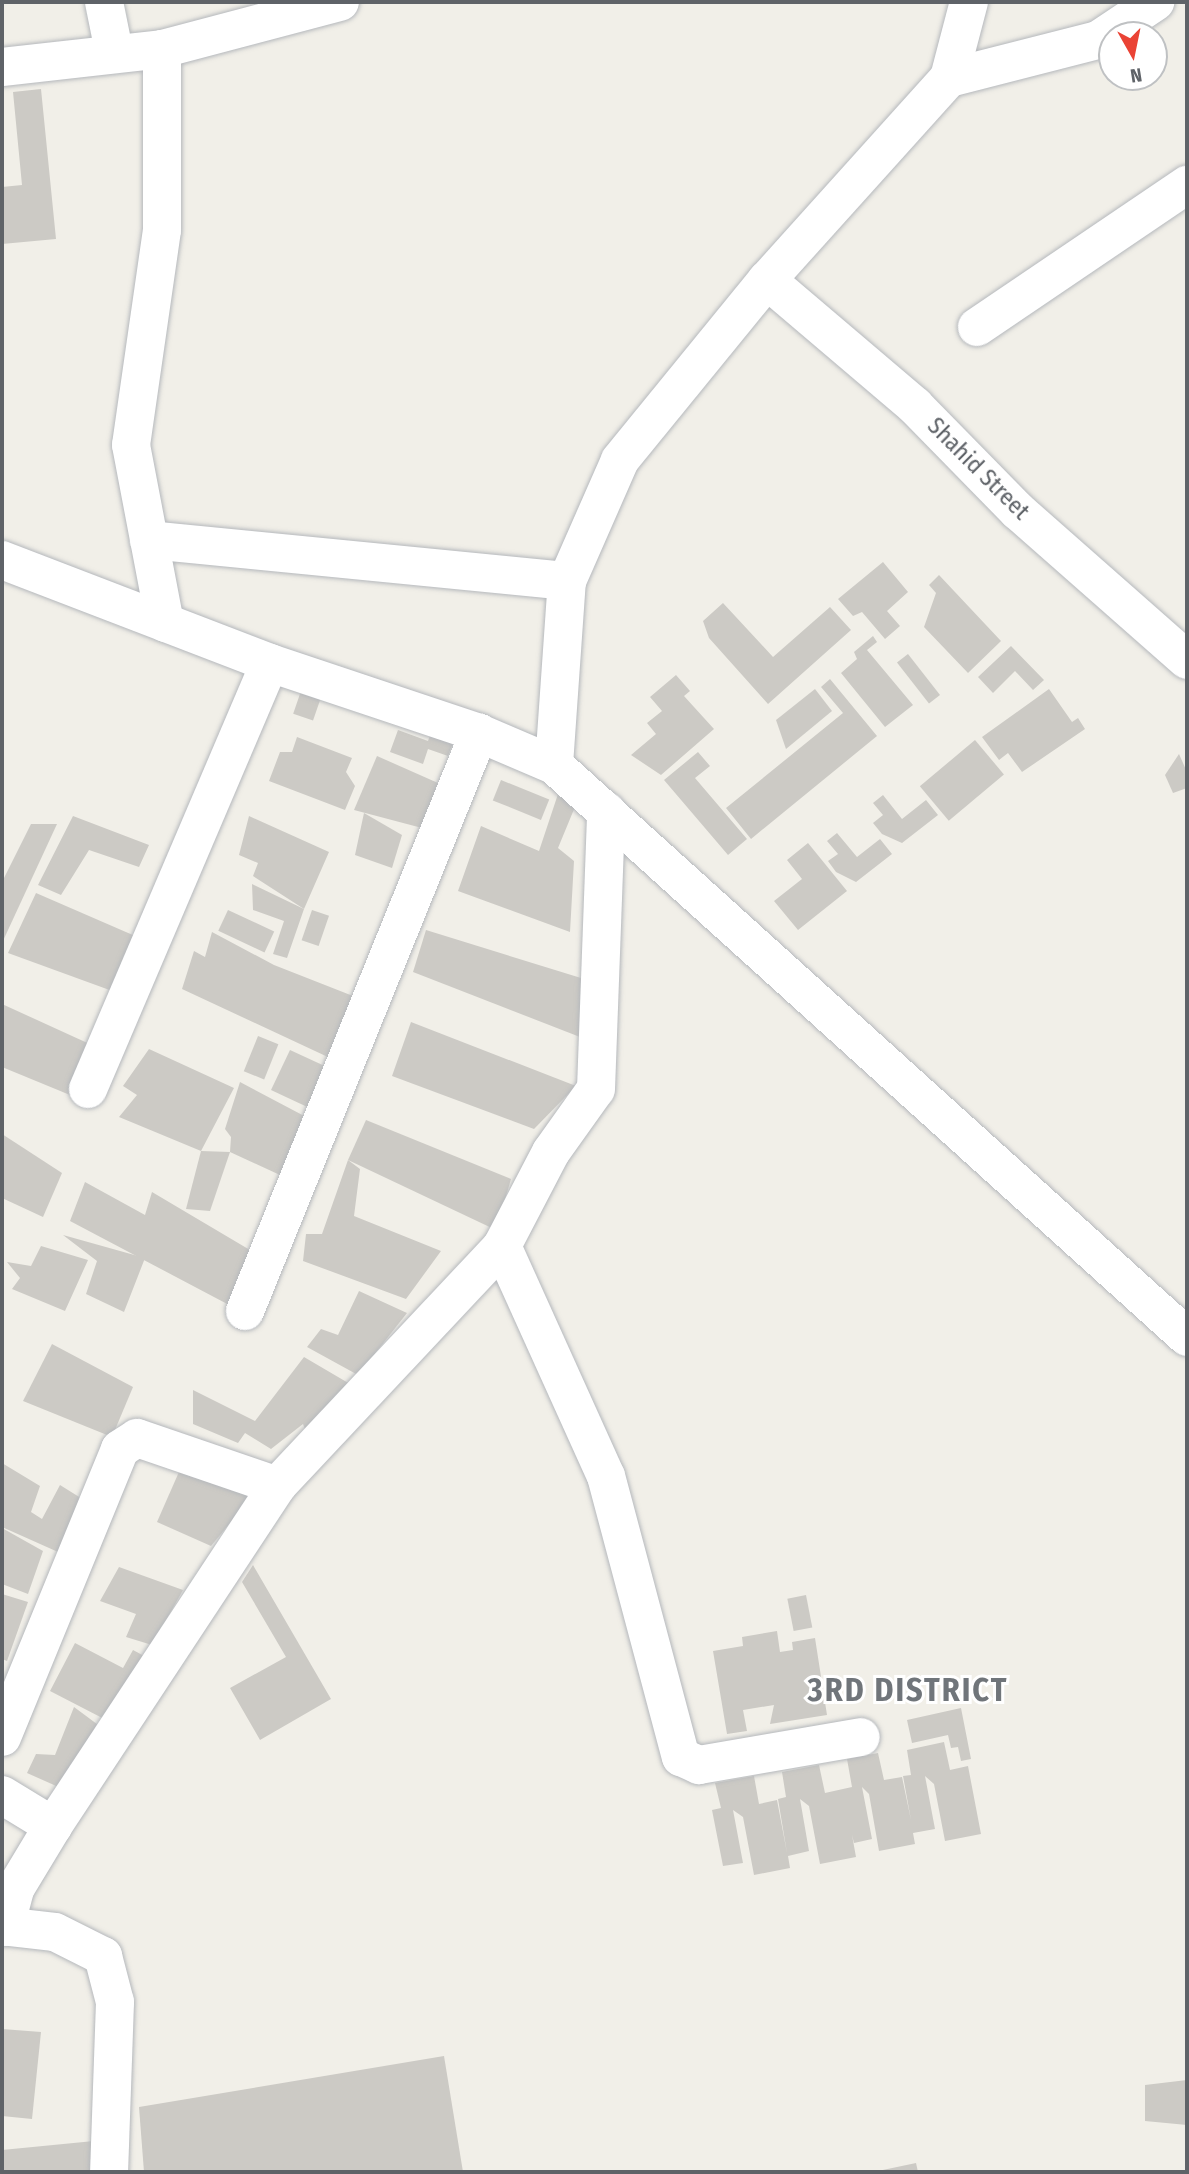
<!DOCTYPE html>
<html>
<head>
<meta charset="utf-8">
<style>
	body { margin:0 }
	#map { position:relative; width:1189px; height:2174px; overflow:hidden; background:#f1efe8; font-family:"Fira Sans Condensed",sans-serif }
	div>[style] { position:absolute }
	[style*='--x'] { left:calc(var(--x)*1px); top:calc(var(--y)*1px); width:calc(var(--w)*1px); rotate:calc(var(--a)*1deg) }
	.building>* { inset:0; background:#cccac5; transform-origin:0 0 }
	.roads { filter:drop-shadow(0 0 2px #b5b8bc) drop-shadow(0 0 2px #b5b8bc) }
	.minor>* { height:38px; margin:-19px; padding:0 19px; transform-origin:19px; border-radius:19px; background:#fff }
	span { translate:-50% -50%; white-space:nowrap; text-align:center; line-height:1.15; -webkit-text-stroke:6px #fff; paint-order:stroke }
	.street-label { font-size:24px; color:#5f6368 }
	.district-label { font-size:32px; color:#70757a; font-weight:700; letter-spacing:2px }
	.frame { position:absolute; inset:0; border:4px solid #5f6368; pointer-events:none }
	.north { position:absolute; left:1098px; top:21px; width:70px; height:70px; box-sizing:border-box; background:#fff; border:2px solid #bfc1c3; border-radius:50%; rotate:171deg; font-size:19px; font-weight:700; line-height:28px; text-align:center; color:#5f6368 }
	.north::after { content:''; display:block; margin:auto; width:24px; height:32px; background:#ea4335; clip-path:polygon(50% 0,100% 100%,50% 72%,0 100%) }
</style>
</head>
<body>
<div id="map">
	<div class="building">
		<div style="clip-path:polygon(41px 89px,56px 239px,2px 244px,2px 187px,22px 185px,13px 92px)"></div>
		<div style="clip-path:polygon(883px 562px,908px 592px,887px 611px,900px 626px,885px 639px,862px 612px,853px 616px,838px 599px)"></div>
		<div style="clip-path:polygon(939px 575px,1001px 641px,968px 673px,924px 627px,936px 593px,929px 585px)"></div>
		<div style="clip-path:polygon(723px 603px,773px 657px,830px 607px,851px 630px,768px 704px,709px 638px,703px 621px)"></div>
		<div style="clip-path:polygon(873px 636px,877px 642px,867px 650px,913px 705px,885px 727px,841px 673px,857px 659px,854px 652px)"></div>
		<div style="clip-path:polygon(1011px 646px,1044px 680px,1033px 690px,1015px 671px,993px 693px,978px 677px)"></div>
		<div style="left:908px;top:654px;width:52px;height:14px;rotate:52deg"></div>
		<div style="clip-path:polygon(676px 675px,690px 691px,684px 696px,714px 729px,661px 775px,631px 755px,656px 734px,647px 723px,662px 711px,650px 697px)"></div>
		<div style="clip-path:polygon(830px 679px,877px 736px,751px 839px,726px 808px,843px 713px,821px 687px)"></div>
		<div style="clip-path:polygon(815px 689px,832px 711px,786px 749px,776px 720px)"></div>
		<div style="clip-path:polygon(1049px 689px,1072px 722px,1078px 718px,1085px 729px,1022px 772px,1008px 753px,999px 760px,982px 737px)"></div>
		<div style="left:301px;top:691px;width:21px;height:24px;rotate:19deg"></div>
		<div style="clip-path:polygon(432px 729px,455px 737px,448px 756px,428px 749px,423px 764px,390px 752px,398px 730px,428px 741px)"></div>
		<div style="clip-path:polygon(297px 737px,352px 758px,346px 772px,355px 786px,345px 810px,269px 781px,280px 752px,292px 752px)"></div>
		<div style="left:975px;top:740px;width:45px;height:72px;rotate:50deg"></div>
		<div style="clip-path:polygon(698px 752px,710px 766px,695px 778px,747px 839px,728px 855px,664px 780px)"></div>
		<div style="clip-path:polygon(1179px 754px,1187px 772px,1187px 788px,1173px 793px,1165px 775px)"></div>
		<div style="clip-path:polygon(377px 756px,438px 783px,422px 828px,354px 810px)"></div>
		<div style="left:501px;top:780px;width:52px;height:22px;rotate:22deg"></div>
		<div style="clip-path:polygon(558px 794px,577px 802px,558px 848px,574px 861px,570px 932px,458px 891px,481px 826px,539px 851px)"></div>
		<div style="clip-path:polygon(883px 795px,902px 819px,926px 800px,938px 815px,902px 843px,882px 834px,873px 823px,883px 815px,873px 803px)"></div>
		<div style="clip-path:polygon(364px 813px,402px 835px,392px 868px,355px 855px)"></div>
		<div style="clip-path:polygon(73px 816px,149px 845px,139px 867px,89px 850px,61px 895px,38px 885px)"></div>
		<div style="clip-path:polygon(249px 816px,329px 852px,304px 909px,253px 876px,258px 863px,239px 855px)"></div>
		<div style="clip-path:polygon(31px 824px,57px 824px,2px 943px,2px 882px)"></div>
		<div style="clip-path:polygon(837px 833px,857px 857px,880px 839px,892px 854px,856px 882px,836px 872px,828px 861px,838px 854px,827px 841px)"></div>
		<div style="clip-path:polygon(808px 843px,847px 891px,798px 930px,774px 901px,802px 879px,787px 860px)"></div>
		<div style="clip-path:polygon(252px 884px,304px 909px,287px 958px,273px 954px,284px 921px,253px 910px)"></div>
		<div style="clip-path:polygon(36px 893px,142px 939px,115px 992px,8px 953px)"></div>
		<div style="left:228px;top:910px;width:51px;height:23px;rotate:25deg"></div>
		<div style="left:312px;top:910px;width:18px;height:32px;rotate:19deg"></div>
		<div style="clip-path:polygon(426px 930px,581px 978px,580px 1037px,413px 972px)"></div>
		<div style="clip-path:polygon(212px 932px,274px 965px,353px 996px,330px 1058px,182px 989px,194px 951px,205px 957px)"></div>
		<div style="clip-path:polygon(2px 1004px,94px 1046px,70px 1095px,2px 1067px)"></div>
		<div style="clip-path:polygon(411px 1022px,576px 1086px,534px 1129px,392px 1076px)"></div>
		<div style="left:258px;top:1036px;width:22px;height:38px;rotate:22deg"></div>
		<div style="clip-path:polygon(149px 1049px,234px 1088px,201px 1151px,119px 1117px,137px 1095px,123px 1086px)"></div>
		<div style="clip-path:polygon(290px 1050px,329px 1068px,318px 1112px,271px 1090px)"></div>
		<div style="clip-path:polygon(240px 1082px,308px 1118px,280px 1175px,230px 1152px,231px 1137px,225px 1129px)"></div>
		<div style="clip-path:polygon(366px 1120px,511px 1179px,496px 1230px,348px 1160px)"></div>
		<div style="clip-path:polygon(2px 1134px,62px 1173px,43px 1217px,2px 1198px)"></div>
		<div style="clip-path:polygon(201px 1151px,230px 1152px,210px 1211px,186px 1209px)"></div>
		<div style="clip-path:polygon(348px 1160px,360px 1169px,354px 1216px,441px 1251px,406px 1299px,303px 1261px,306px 1234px,322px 1234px)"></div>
		<div style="clip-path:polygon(85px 1182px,145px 1215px,152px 1192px,255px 1253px,231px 1306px,70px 1221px)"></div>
		<div style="clip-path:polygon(63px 1235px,145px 1258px,124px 1312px,86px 1294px,97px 1261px)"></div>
		<div style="clip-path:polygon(41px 1246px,88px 1260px,65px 1311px,12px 1289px,20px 1278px,7px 1262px,31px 1266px)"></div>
		<div style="clip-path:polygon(359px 1291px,407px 1313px,358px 1375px,307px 1347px,321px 1329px,338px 1335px)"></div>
		<div style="clip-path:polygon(52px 1344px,133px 1387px,112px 1437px,23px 1401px)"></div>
		<div style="clip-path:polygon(304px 1357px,350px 1384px,307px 1434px,303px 1424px,271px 1449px,245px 1433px,238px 1443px,193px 1424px,193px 1390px,255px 1421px)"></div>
		<div style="clip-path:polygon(2px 1463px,40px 1486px,31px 1512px,42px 1519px,60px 1485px,84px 1500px,67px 1556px,2px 1527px)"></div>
		<div style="clip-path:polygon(182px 1465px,253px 1495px,211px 1546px,157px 1522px)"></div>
		<div style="clip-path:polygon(2px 1528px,43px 1551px,28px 1594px,2px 1584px)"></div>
		<div style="clip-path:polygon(253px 1565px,331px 1699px,260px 1740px,230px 1688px,286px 1657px,242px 1582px)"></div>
		<div style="clip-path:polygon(119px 1567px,183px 1590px,152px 1645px,126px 1637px,136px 1614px,100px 1601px)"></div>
		<div style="clip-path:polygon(2px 1594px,28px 1602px,7px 1661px,2px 1659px)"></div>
		<div style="left:806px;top:1595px;width:33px;height:19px;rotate:79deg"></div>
		<div style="clip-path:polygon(777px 1631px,780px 1652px,793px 1650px,792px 1642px,815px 1638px,827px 1715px,770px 1724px,774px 1705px,743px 1710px,747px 1731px,727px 1734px,713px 1651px,743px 1646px,742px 1637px)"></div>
		<div style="clip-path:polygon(75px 1643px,123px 1668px,133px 1650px,146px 1657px,110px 1722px,50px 1691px)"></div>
		<div style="clip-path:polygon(74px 1707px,105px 1730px,63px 1789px,27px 1773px,36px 1754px,55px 1755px)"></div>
		<div style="clip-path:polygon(961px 1708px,971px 1759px,961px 1761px,958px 1747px,951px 1748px,948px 1735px,912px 1743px,907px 1720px)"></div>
		<div style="clip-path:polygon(944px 1742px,950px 1770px,968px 1766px,981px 1834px,945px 1841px,934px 1784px,925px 1776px,935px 1829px,913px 1833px,915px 1844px,879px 1851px,869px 1794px,862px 1787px,872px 1839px,854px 1843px,852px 1835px,856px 1857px,820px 1864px,809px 1806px,800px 1799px,809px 1851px,788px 1856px,790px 1868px,754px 1875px,743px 1817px,733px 1810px,743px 1863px,723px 1866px,712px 1810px,721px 1808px,715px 1783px,754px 1776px,759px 1804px,777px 1800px,787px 1853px,778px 1799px,786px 1797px,782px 1772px,819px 1765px,825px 1793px,852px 1787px,847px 1759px,878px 1753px,884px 1780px,902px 1777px,911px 1820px,903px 1776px,911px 1775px,907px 1750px)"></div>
		<div style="clip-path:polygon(2px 2029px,41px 2032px,32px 2119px,2px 2116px)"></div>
		<div style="clip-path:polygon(444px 2056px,463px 2172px,144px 2172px,139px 2107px)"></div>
		<div style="clip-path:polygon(1187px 2080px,1187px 2125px,1145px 2121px,1145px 2085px)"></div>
		<div style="clip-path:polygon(94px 2141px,97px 2172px,2px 2172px,2px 2150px)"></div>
		<div style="clip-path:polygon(916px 2163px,918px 2172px,878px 2172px,878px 2171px)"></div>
	</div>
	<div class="roads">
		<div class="minor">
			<div style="--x:104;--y:2;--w:50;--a:78.5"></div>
			<div style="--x:162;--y:49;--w:181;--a:90"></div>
			<div style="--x:162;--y:230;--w:217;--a:98.2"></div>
			<div style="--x:131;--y:445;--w:181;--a:79.2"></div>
			<div style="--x:2;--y:67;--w:161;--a:-6.4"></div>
			<div style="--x:162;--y:49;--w:184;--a:-14.8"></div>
			<div style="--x:949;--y:78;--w:154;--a:-14.3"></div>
			<div style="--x:1098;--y:40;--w:69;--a:-33.7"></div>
			<div style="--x:767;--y:280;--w:194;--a:40.4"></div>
			<div style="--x:915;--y:406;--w:147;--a:45.6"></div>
			<div style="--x:1018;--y:511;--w:225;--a:41.4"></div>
			<div style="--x:977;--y:327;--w:254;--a:-34.1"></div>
			<div style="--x:149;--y:540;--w:420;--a:5.6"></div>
			<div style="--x:2;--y:560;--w:287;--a:21"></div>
			<div style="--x:270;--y:663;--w:220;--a:18.5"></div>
			<div style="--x:479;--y:733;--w:82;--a:23.1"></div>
			<div style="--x:554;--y:765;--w:853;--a:42.1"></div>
			<div style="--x:554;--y:765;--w:184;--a:-86"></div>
			<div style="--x:567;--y:581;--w:132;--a:-66.3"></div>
			<div style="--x:620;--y:460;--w:232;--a:-50.8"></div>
			<div style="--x:767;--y:280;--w:272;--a:-48"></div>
			<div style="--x:949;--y:78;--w:79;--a:-75.3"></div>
			<div style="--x:88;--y:1089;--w:463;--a:-66.9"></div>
			<div style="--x:502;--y:1246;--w:252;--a:65.7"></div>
			<div style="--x:606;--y:1476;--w:291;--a:75.1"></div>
			<div style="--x:681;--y:1757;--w:20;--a:24"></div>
			<div style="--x:699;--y:1765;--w:164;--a:-9.8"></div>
			<div style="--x:245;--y:1311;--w:624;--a:-67.96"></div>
			<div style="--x:2;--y:1737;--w:311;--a:-67.7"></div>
			<div style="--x:120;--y:1449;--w:20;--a:-33"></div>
			<div style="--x:137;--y:1438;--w:148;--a:18.9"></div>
			<div style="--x:2;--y:1795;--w:60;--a:31.3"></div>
			<div style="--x:2;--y:1926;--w:53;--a:6.5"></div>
			<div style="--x:55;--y:1932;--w:54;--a:26.6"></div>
			<div style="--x:103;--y:1956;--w:48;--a:75.4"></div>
			<div style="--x:115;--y:2002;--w:170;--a:92"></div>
			<div style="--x:5;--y:1927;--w:39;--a:-75"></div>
			<div style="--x:15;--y:1889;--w:74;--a:-58.9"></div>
			<div style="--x:53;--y:1826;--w:407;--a:-56.6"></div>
			<div style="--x:277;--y:1486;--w:329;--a:-46.8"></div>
			<div style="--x:502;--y:1246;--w:106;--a:-62.5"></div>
			<div style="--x:551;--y:1152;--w:77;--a:-54.5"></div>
			<div style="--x:596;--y:1089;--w:278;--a:-87.9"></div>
		</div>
	</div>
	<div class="street-label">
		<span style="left:978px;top:469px;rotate:45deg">Shahid Street</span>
	</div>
	<div class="district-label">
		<span style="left:908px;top:1690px">3RD DISTRICT</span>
	</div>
	<div class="frame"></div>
	<div class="north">N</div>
</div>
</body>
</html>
